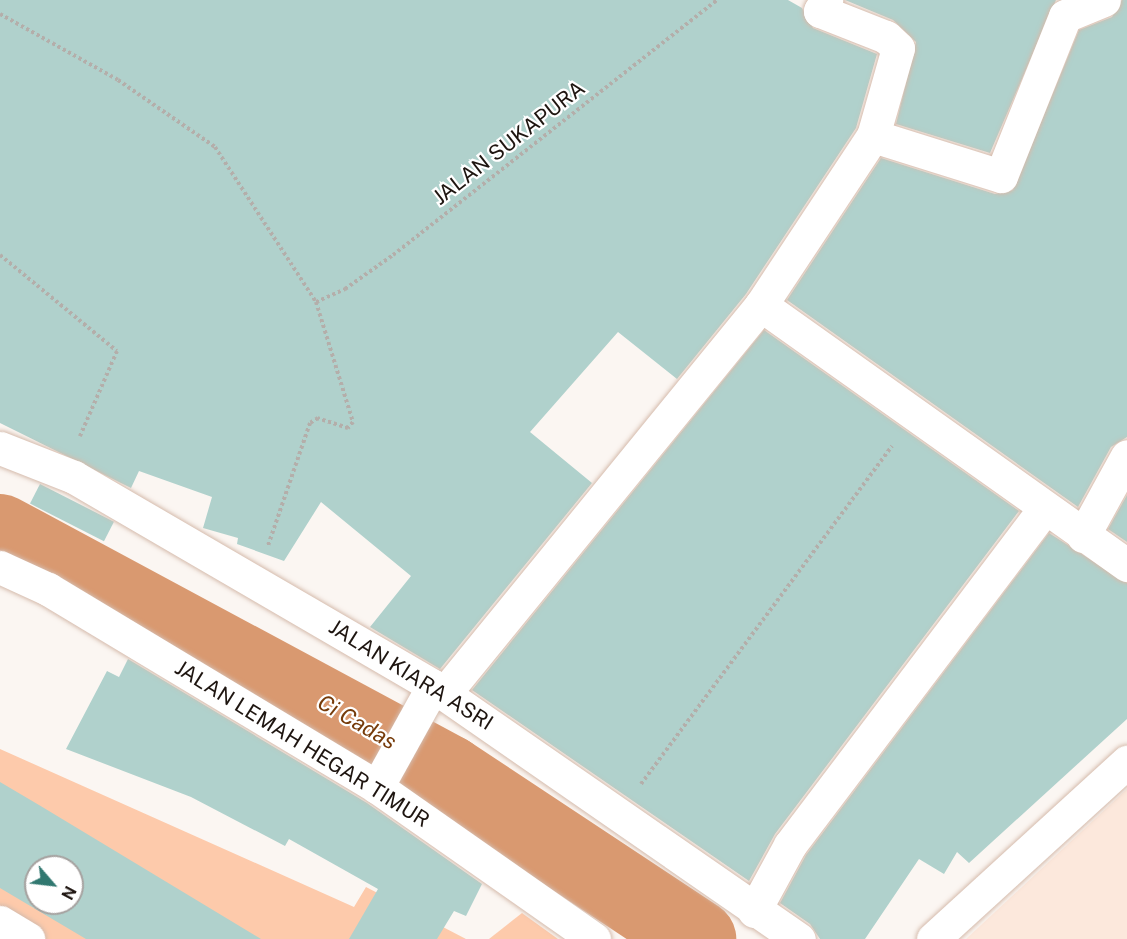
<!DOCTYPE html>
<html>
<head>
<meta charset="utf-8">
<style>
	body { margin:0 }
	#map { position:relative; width:1127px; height:939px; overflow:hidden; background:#fbf6f2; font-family:"Public Sans",sans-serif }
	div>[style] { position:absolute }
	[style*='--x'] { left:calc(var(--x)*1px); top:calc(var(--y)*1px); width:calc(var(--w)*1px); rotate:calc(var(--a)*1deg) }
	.built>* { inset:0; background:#fce8dc }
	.green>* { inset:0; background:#fdcaab }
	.river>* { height:78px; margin:-39px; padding:0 39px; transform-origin:39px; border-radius:39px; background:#d99970 }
	.building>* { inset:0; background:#b0d1cc; transform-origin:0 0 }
	.path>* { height:4px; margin-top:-2px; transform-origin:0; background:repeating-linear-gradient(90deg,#b4aeaa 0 3px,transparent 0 6px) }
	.roads { filter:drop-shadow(0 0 2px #d5bbac) drop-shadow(0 0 2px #d5bbac) }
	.minor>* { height:33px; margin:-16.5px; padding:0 16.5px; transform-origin:16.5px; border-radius:16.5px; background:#fff }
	span { translate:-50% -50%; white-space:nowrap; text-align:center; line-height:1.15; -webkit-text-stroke:4.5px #fff; paint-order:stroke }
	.street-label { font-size:21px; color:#1e1510 }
	.water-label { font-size:22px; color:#763b0a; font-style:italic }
	.north { position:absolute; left:24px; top:855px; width:60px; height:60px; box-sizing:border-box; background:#fff; border:2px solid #a5a19f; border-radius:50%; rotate:118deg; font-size:16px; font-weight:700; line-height:24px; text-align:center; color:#1e1510 }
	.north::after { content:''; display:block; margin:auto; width:21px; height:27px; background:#317870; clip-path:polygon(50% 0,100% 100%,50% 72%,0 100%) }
</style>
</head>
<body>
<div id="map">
	<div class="built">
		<div style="clip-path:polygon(1127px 789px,1127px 939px,966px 939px)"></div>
	</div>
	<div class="green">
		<div style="clip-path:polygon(evenodd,0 749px,354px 907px,366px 887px,466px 939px,0 939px,0 749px,36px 867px,72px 867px,72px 903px,36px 903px,36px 867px)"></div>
		<div style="clip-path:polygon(522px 913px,558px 939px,489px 939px)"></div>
	</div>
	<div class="river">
		<div style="--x:0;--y:533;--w:509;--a:28.28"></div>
		<div style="--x:448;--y:774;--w:299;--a:33.5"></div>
	</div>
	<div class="building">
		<div style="clip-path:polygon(0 0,788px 0,802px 8px,813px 28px,877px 54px,856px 128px,746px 294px,677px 379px,618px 332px,530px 432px,592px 483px,440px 669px,370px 627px,411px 576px,321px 502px,284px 561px,237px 544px,238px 538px,203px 528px,212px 497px,139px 471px,131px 488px,0 423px)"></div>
		<div style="clip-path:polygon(845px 0,1056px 0,990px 153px,896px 124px,916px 42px,893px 20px)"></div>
		<div style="clip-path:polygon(1122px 0,1127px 0,1127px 437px,1111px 447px,1078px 507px,787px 300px,881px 158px,995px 194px,1013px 190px,1079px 30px,1112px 17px)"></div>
		<div style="clip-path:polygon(764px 330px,1019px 511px,775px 834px,749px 881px,472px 690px)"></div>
		<div style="left:40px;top:484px;width:83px;height:22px;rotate:27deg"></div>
		<div style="clip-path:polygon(1127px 495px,1127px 542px,1108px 529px)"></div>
		<div style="clip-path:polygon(1049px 533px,1127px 583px,1127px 719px,969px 863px,957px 852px,944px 874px,919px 859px,865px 939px,820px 939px,810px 924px,780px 903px,806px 855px)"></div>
		<div style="clip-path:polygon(128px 659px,367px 803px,482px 884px,466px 916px,454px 911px,437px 939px,349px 939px,378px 889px,289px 839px,285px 846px,191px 797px,66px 749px,107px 671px,119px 677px)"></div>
		<div style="clip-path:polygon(evenodd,0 782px,39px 805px,261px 939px,86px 939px,0 888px,0 782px,36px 867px,72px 867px,72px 903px,36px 903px,36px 867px)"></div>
	</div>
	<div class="path">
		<div style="--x:0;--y:14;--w:135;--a:29.2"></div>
		<div style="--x:118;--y:80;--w:118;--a:34.6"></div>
		<div style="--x:215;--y:147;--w:185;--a:56.9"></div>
		<div style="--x:316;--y:302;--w:126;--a:72.9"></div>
		<div style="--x:353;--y:422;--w:8;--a:130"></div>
		<div style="--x:348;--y:428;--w:32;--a:-162"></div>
		<div style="--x:318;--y:418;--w:9;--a:148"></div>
		<div style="--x:310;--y:423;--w:130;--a:108.9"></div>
		<div style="--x:0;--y:255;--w:151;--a:39.4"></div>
		<div style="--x:117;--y:351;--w:93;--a:113.5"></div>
		<div style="--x:316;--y:302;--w:32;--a:-24"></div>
		<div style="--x:345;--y:289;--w:59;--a:-35.3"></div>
		<div style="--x:393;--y:255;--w:412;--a:-38.2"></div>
		<div style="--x:641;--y:784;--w:421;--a:-53.4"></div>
	</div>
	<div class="roads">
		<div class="minor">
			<div style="--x:873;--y:136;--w:134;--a:17.4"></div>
			<div style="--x:1001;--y:176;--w:172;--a:-68.2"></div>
			<div style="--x:1065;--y:16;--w:42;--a:-22.3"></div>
			<div style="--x:761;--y:305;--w:449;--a:35.4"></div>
			<div style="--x:0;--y:448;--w:79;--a:21.4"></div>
			<div style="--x:74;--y:477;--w:415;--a:30.2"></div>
			<div style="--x:433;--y:686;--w:445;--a:34.7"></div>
			<div style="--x:1083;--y:536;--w:91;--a:-61.2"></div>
			<div style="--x:0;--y:567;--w:53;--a:24.6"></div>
			<div style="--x:48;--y:589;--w:384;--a:31"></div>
			<div style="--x:377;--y:787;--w:265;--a:35"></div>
			<div style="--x:444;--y:694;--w:502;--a:-50.82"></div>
			<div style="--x:761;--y:305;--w:203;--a:-56.5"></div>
			<div style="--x:873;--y:136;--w:91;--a:-74.1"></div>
			<div style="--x:898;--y:48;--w:16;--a:-137"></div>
			<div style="--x:886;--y:37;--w:71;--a:-158.5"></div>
			<div style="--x:820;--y:11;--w:13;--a:-61"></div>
			<div style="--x:377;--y:787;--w:115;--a:-61"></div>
			<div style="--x:754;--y:911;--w:75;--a:-61.4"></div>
			<div style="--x:790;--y:845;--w:421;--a:-52.9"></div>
			<div style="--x:0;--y:922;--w:33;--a:31"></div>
			<div style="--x:933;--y:939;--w:263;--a:-42.4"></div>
		</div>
	</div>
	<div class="street-label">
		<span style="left:509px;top:143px;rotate:-38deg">JALAN SUKAPURA</span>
		<span style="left:411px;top:675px;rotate:32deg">JALAN KIARA ASRI</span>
		<span style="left:302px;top:744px;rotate:32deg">JALAN LEMAH HEGAR TIMUR</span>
	</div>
	<div class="water-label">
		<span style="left:357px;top:722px;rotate:30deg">Ci Cadas</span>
	</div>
	<div class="north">N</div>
</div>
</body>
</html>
